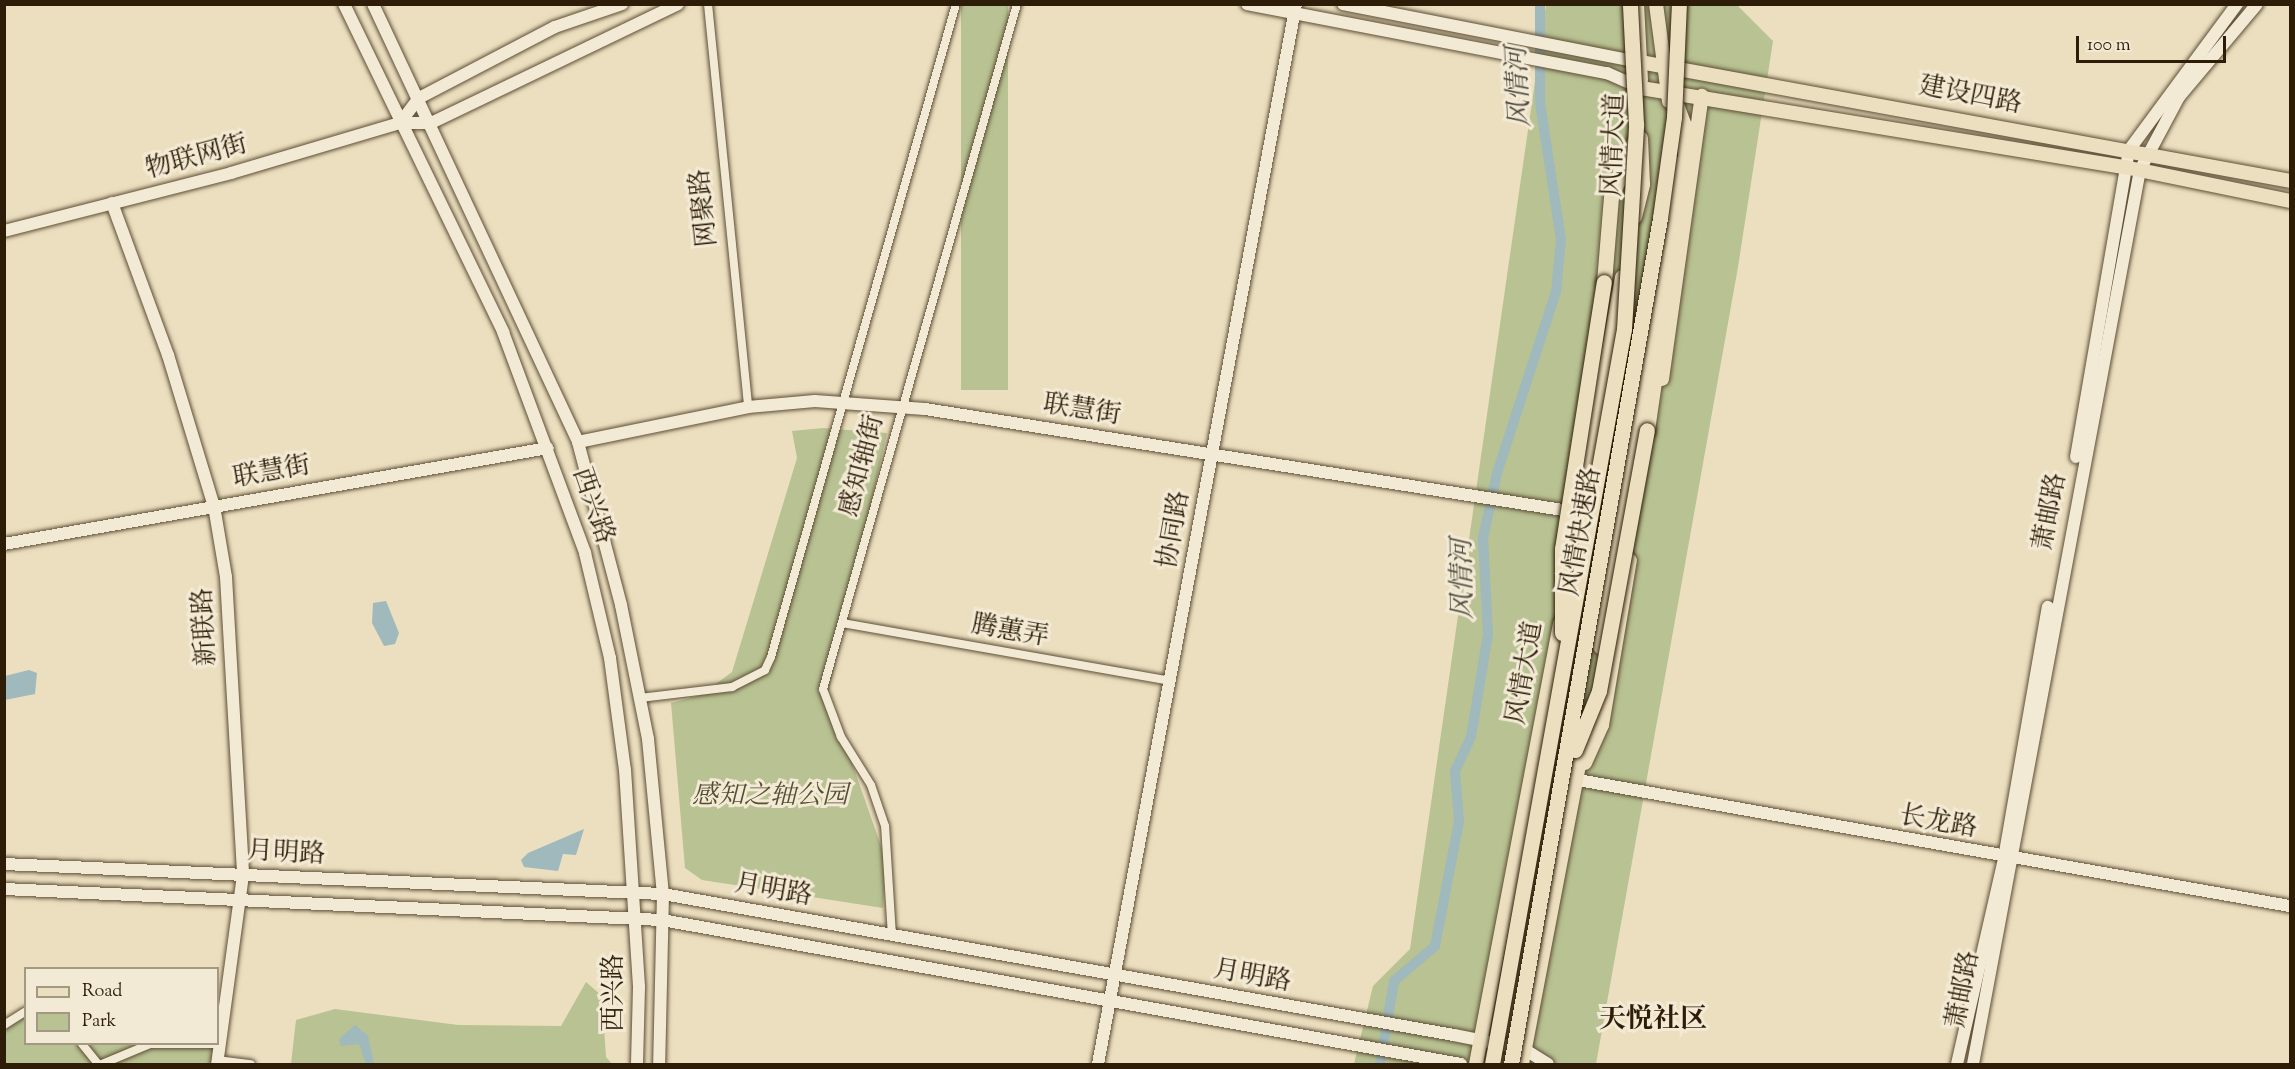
<!DOCTYPE html>
<html>
<head>
<meta charset="utf-8">
<style>
	body { margin:0 }
	#map { position:relative; width:2295px; height:1069px; overflow:hidden; background:#ecdfbf; font-family:"Sorts Mill Goudy","Noto Serif SC",serif }
	div>[style] { position:absolute }
	[style*='--x'] { left:calc(var(--x)*1px); top:calc(var(--y)*1px); width:calc(var(--w)*1px); rotate:calc(var(--a)*1deg) }
	.green>* { inset:0; background:#b8c292; transform-origin:0 0 }
	.water>* { inset:0; background:#9fb9bd }
	.canal>* { height:10px; margin:-5px; padding:0 5px; transform-origin:5px; border-radius:5px; background:#9fb9bd }
	.roads { filter:drop-shadow(0 0 2px #5d4e36) drop-shadow(0 0 2px #5d4e36) }
	.street>* { height:8px; margin:-4px; padding:0 4px; transform-origin:4px; border-radius:4px; background:#f3ead5 }
	.secondary>* { height:12px; margin:-6px; padding:0 6px; transform-origin:6px; border-radius:6px; background:#f3ead5 }
	.primary>* { height:14px; margin:-7px; padding:0 7px; transform-origin:7px; border-radius:7px; background:#ecdfbf }
	.highway>* { height:15px; margin:-7.5px; padding:0 7.5px; transform-origin:7.5px; border-radius:7.5px; background:#ecdfbf }
	.bridges { filter:drop-shadow(0 0 2px #2d1d08) drop-shadow(0 0 2px #2d1d08) }
	.highway-bridge>* { height:15px; margin:-7.5px; padding:0 7.5px; transform-origin:7.5px; border-radius:7.5px; background:#ecdfbf }
	span { translate:-50% -50%; white-space:nowrap; text-align:center; line-height:1.15; -webkit-text-stroke:6px #f3ead5; paint-order:stroke }
	.street-label { font-size:26px; color:#2d1d08 }
	.park-label { font-size:26px; color:#574f31; font-style:italic }
	.water-label { font-size:27px; color:#4f4c3e; font-style:italic }
	.neighbourhood-label { font-size:27px; color:#2d1d08; font-weight:700 }
	.frame { position:absolute; inset:0; border:6px solid #2d1d08; pointer-events:none }
	.legend { position:absolute; left:24px; top:967px; width:195px; height:78px; box-sizing:border-box; background:#f3ead5; border:2px solid #a49883; margin:0; padding:8px 10px; list-style:none; font-size:18px; color:#2d1d08 }
	.legend li { display:flex; align-items:center; gap:12px; height:30px }
	.legend b { width:30px; border:2px solid #a49883 }
	.scale { position:absolute; left:2076px; top:36px; width:150px; height:27px; box-sizing:border-box; border:3px solid #2d1d08; border-top:0; padding-left:8px; font-size:18px; line-height:21px; white-space:nowrap; color:#2d1d08; -webkit-text-stroke:4px #f3ead5; paint-order:stroke }
</style>
</head>
<body>
<div id="map">
	<div class="green">
		<div style="left:961px;top:5px;width:47px;height:385px"></div>
		<div style="clip-path:polygon(1546px 5px,1737px 5px,1773px 41px,1738px 267px,1596px 1064px,1354px 1064px,1373px 986px,1410px 949px)"></div>
		<div style="clip-path:polygon(823px 428px,887px 433px,828px 695px,886px 860px,883px 908px,702px 880px,685px 868px,671px 703px,701px 695px,732px 672px,797px 458px,792px 431px)"></div>
		<div style="clip-path:polygon(586px 982px,602px 996px,606px 1057px,612px 1064px,291px 1064px,296px 1020px,335px 1009px,458px 1025px,561px 1026px)"></div>
		<div style="clip-path:polygon(25px 1011px,26px 1044px,214px 1044px,211px 1064px,5px 1064px,4px 1025px)"></div>
	</div>
	<div class="water">
		<div style="clip-path:polygon(386px 601px,399px 633px,395px 644px,384px 646px,372px 623px,373px 603px)"></div>
		<div style="clip-path:polygon(29px 670px,37px 673px,35px 694px,5px 700px,5px 676px)"></div>
		<div style="clip-path:polygon(584px 829px,576px 855px,563px 854px,558px 871px,524px 867px,521px 860px,528px 853px)"></div>
		<div style="clip-path:polygon(355px 1025px,368px 1036px,374px 1064px,366px 1064px,359px 1044px,341px 1046px,339px 1039px)"></div>
	</div>
	<div class="canal">
		<div style="--x:1380;--y:1064;--w:84;--a:-80.4"></div>
		<div style="--x:1394;--y:981;--w:54;--a:-40.5"></div>
		<div style="--x:1435;--y:946;--w:127;--a:-79.1"></div>
		<div style="--x:1459;--y:821;--w:50;--a:-94.6"></div>
		<div style="--x:1455;--y:771;--w:38;--a:-65"></div>
		<div style="--x:1471;--y:737;--w:104;--a:-80.6"></div>
		<div style="--x:1488;--y:634;--w:96;--a:-93"></div>
		<div style="--x:1483;--y:538;--w:66;--a:-77.8"></div>
		<div style="--x:1497;--y:473;--w:191;--a:-72"></div>
		<div style="--x:1556;--y:291;--w:51;--a:-84.4"></div>
		<div style="--x:1561;--y:240;--w:139;--a:-98.7"></div>
		<div style="--x:1540;--y:103;--w:99;--a:-90"></div>
	</div>
	<div class="roads">
		<div class="street">
			<div style="--x:708;--y:4;--w:405;--a:84.3"></div>
			<div style="--x:842;--y:623;--w:333;--a:10"></div>
			<div style="--x:640;--y:698;--w:93;--a:-6.8"></div>
			<div style="--x:732;--y:687;--w:37;--a:-27"></div>
			<div style="--x:765;--y:670;--w:14;--a:-65"></div>
			<div style="--x:771;--y:657;--w:679;--a:-74.18"></div>
			<div style="--x:892;--y:936;--w:110;--a:-93.6"></div>
			<div style="--x:885;--y:826;--w:43;--a:-108.9"></div>
			<div style="--x:871;--y:785;--w:57;--a:-122"></div>
			<div style="--x:841;--y:737;--w:51;--a:-110.6"></div>
			<div style="--x:823;--y:689;--w:712;--a:-74.19"></div>
			<div style="--x:4;--y:1025;--w:26;--a:-32"></div>
			<div style="--x:82;--y:1044;--w:26;--a:51"></div>
			<div style="--x:217;--y:1060;--w:34;--a:7"></div>
			<div style="--x:102;--y:1064;--w:52;--a:-22.6"></div>
			<div style="--x:150;--y:1044;--w:66;--a:0"></div>
		</div>
		<div class="secondary">
			<div style="--x:344;--y:4;--w:365;--a:64.1"></div>
			<div style="--x:503;--y:332;--w:236;--a:69.6"></div>
			<div style="--x:585;--y:553;--w:108;--a:76.6"></div>
			<div style="--x:610;--y:658;--w:113;--a:82.4"></div>
			<div style="--x:625;--y:770;--w:217;--a:86.3"></div>
			<div style="--x:639;--y:987;--w:77;--a:91.5"></div>
			<div style="--x:373;--y:4;--w:484;--a:64.9"></div>
			<div style="--x:578;--y:442;--w:169;--a:75.2"></div>
			<div style="--x:621;--y:605;--w:137;--a:78.6"></div>
			<div style="--x:648;--y:739;--w:156;--a:84.5"></div>
			<div style="--x:663;--y:894;--w:170;--a:91.3"></div>
			<div style="--x:1247;--y:4;--w:367;--a:10.9"></div>
			<div style="--x:1607;--y:73;--w:37;--a:24"></div>
			<div style="--x:1343;--y:4;--w:302;--a:11.1"></div>
			<div style="--x:400;--y:123;--w:31;--a:-53"></div>
			<div style="--x:419;--y:98;--w:153;--a:-27.6"></div>
			<div style="--x:555;--y:27;--w:71;--a:-18.9"></div>
			<div style="--x:112;--y:203;--w:162;--a:69.8"></div>
			<div style="--x:168;--y:355;--w:158;--a:73.1"></div>
			<div style="--x:214;--y:506;--w:72;--a:80.4"></div>
			<div style="--x:226;--y:577;--w:298;--a:86.7"></div>
			<div style="--x:243;--y:875;--w:191;--a:97.8"></div>
			<div style="--x:4;--y:231;--w:234;--a:-14.3"></div>
			<div style="--x:231;--y:173;--w:176;--a:-16.5"></div>
			<div style="--x:400;--y:123;--w:31;--a:0"></div>
			<div style="--x:431;--y:123;--w:274;--a:-25.7"></div>
			<div style="--x:578;--y:442;--w:174;--a:-11.6"></div>
			<div style="--x:748;--y:407;--w:67;--a:-5.1"></div>
			<div style="--x:815;--y:401;--w:110;--a:4.2"></div>
			<div style="--x:925;--y:409;--w:658;--a:9"></div>
			<div style="--x:2076;--y:457;--w:312;--a:-80.2"></div>
			<div style="--x:2129;--y:150;--w:182;--a:-53.5"></div>
			<div style="--x:4;--y:544;--w:552;--a:-10.01"></div>
			<div style="--x:1578;--y:780;--w:723;--a:10.04"></div>
			<div style="--x:4;--y:864;--w:660;--a:2.61"></div>
			<div style="--x:663;--y:894;--w:803;--a:10.11"></div>
			<div style="--x:1454;--y:1035;--w:71;--a:11.3"></div>
			<div style="--x:1524;--y:1049;--w:28;--a:32"></div>
			<div style="--x:4;--y:889;--w:659;--a:2.7"></div>
			<div style="--x:662;--y:920;--w:812;--a:10.22"></div>
			<div style="--x:1098;--y:1064;--w:1078;--a:-79.42"></div>
			<div style="--x:1957;--y:1064;--w:211;--a:-77.1"></div>
			<div style="--x:2004;--y:858;--w:255;--a:-80.1"></div>
			<div style="--x:1973;--y:1064;--w:909;--a:-79.42"></div>
			<div style="--x:2140;--y:170;--w:83;--a:-61.9"></div>
			<div style="--x:2179;--y:97;--w:121;--a:-50"></div>
		</div>
		<div class="primary">
			<div style="--x:1637;--y:4;--w:76;--a:87"></div>
			<div style="--x:1656;--y:4;--w:98;--a:82.4"></div>
			<div style="--x:1640;--y:62;--w:661;--a:10.37"></div>
			<div style="--x:1641;--y:88;--w:495;--a:9.3"></div>
			<div style="--x:2129;--y:168;--w:164;--a:11.6"></div>
			<div style="--x:1635;--y:217;--w:34;--a:-76"></div>
			<div style="--x:1643;--y:184;--w:46;--a:-92.5"></div>
			<div style="--x:1662;--y:379;--w:286;--a:-82"></div>
			<div style="--x:1567;--y:583;--w:311;--a:-79.8"></div>
			<div style="--x:1600;--y:647;--w:422;--a:-80.9"></div>
			<div style="--x:1667;--y:230;--w:68;--a:-85"></div>
			<div style="--x:1585;--y:763;--w:42;--a:-65.9"></div>
			<div style="--x:1602;--y:725;--w:167;--a:-80.4"></div>
			<div style="--x:1476;--y:1064;--w:449;--a:-79.2"></div>
			<div style="--x:1522;--y:1064;--w:336;--a:-79.2"></div>
		</div>
		<div class="highway">
			<div style="--x:1604;--y:282;--w:85;--a:-85.3"></div>
			<div style="--x:1611;--y:197;--w:60;--a:-67.3"></div>
			<div style="--x:1647;--y:430;--w:264;--a:-81.7"></div>
			<div style="--x:1685;--y:169;--w:41;--a:-90"></div>
			<div style="--x:1685;--y:128;--w:31;--a:-111"></div>
		</div>
	</div>
	<div class="bridges">
		<div class="highway-bridge">
			<div style="--x:1562;--y:633;--w:84;--a:-90"></div>
			<div style="--x:1562;--y:549;--w:270;--a:-81.1"></div>
			<div style="--x:1575;--y:750;--w:64;--a:-67.9"></div>
			<div style="--x:1599;--y:691;--w:265;--a:-79.6"></div>
			<div style="--x:1492;--y:1064;--w:747;--a:-79.82"></div>
			<div style="--x:1624;--y:329;--w:205;--a:-86.6"></div>
			<div style="--x:1636;--y:124;--w:120;--a:-92.9"></div>
			<div style="--x:1511;--y:1064;--w:859;--a:-80.01"></div>
			<div style="--x:1660;--y:218;--w:102;--a:-82.1"></div>
			<div style="--x:1674;--y:117;--w:113;--a:-87.5"></div>
		</div>
	</div>
	<div class="street-label">
		<span style="left:1970px;top:96px;rotate:11deg">建设四路</span>
		<span style="left:1615px;top:145px;rotate:-88deg">风情大道</span>
		<span style="left:197px;top:158px;rotate:-15deg">物联网街</span>
		<span style="left:705px;top:208px;rotate:-96deg">网聚路</span>
		<span style="left:1082px;top:411px;rotate:9deg">联慧街</span>
		<span style="left:863px;top:466px;rotate:-75deg">感知轴街</span>
		<span style="left:272px;top:473px;rotate:-10deg">联慧街</span>
		<span style="left:592px;top:506px;rotate:71deg">西兴路</span>
		<span style="left:2051px;top:512px;rotate:-79deg">萧邮路</span>
		<span style="left:1175px;top:530px;rotate:-80deg">协同路</span>
		<span style="left:1582px;top:532px;rotate:-80deg">风情快速路</span>
		<span style="left:206px;top:627px;rotate:-93deg">新联路</span>
		<span style="left:1010px;top:632px;rotate:10deg">腾蕙弄</span>
		<span style="left:1526px;top:673px;rotate:-80deg">风情大道</span>
		<span style="left:1938px;top:823px;rotate:10deg">长龙路</span>
		<span style="left:286px;top:854px;rotate:3deg">月明路</span>
		<span style="left:773px;top:891px;rotate:10deg">月明路</span>
		<span style="left:1252px;top:977px;rotate:10deg">月明路</span>
		<span style="left:1964px;top:990px;rotate:-79deg">萧邮路</span>
		<span style="left:615px;top:993px;rotate:-90deg">西兴路</span>
	</div>
	<div class="park-label">
		<span style="left:770px;top:797px">感知之轴公园</span>
	</div>
	<div class="water-label">
		<span style="left:1520px;top:87px;rotate:-93deg">风情河</span>
		<span style="left:1464px;top:579px;rotate:-91deg">风情河</span>
	</div>
	<div class="neighbourhood-label">
		<span style="left:1653px;top:1021px">天悦社区</span>
	</div>
	<div class="frame"></div>
	<ul class="legend">
	<li><b style="height:8px;background:#ecdfbf"></b>Road</li>
	<li><b style="height:16px;background:#b8c292"></b>Park</li>
	</ul>
	<div class="scale">100 m</div>
</div>
</body>
</html>
